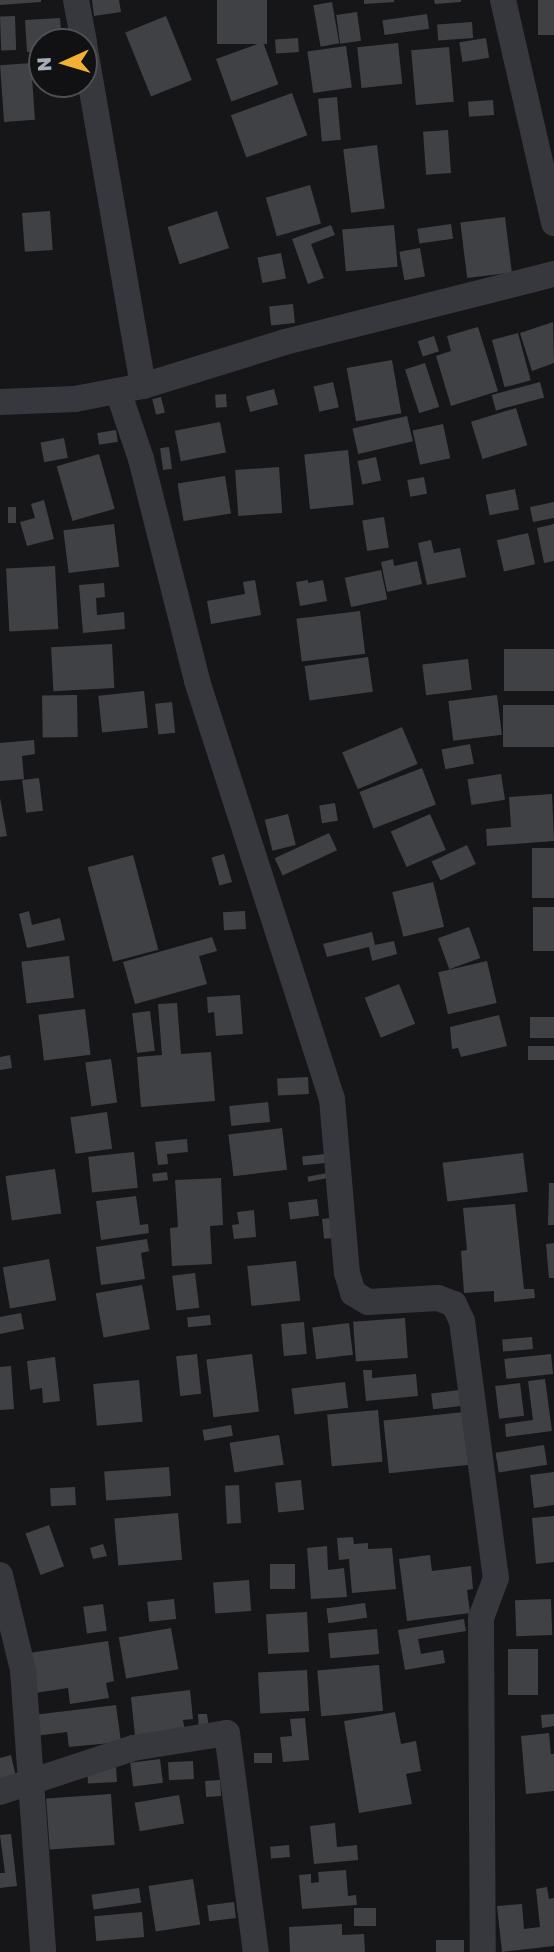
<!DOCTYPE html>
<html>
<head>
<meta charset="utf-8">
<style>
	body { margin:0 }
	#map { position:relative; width:554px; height:1952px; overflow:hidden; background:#161618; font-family:"Golos Text",sans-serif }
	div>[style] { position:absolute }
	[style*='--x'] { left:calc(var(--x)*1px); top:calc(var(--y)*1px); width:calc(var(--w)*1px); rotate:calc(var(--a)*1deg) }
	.building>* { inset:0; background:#404145; transform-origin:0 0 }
	.minor>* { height:26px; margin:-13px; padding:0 13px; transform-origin:13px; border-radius:13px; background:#37383d }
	span { translate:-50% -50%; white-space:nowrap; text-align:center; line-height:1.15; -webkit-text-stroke:5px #111113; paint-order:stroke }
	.north { position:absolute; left:28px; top:28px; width:70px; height:70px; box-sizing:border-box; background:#111113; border:2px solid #4d4f55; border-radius:50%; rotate:266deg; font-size:19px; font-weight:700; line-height:28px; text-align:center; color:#a8adb8 }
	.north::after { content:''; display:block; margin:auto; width:24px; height:32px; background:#f2b134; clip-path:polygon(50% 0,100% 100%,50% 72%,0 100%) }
</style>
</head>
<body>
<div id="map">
	<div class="building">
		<div style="clip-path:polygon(0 0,41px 0,41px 2px,0 5px)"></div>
		<div style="clip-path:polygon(92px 0,119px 0,121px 12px,94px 16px)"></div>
		<div style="left:217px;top:0;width:50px;height:44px"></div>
		<div style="clip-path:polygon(364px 0,394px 0,394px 2px,364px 4px)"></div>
		<div style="clip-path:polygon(434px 0,461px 0,461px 2px,435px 4px)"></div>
		<div style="left:538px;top:0;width:16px;height:35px"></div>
		<div style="left:332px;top:2px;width:42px;height:19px;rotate:80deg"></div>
		<div style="left:357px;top:12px;width:29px;height:21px;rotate:82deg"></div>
		<div style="left:427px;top:14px;width:15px;height:45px;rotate:82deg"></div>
		<div style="left:15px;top:16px;width:34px;height:15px;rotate:88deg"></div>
		<div style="left:166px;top:16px;width:69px;height:44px;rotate:68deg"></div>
		<div style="clip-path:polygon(60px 18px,62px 42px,42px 42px,42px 51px,27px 52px,25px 20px)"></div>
		<div style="left:472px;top:22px;width:16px;height:35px;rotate:86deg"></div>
		<div style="left:298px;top:38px;width:14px;height:23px;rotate:86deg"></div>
		<div style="left:486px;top:38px;width:20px;height:27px;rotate:81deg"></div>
		<div style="left:263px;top:42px;width:45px;height:50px;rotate:70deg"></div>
		<div style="left:398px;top:43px;width:41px;height:41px;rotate:84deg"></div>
		<div style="left:346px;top:46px;width:42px;height:39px;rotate:82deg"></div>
		<div style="left:449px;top:47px;width:55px;height:38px;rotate:85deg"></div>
		<div style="left:31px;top:63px;width:57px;height:31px;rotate:86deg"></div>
		<div style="left:292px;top:93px;width:45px;height:65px;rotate:70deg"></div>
		<div style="left:337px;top:97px;width:43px;height:19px;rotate:85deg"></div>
		<div style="left:493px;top:100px;width:15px;height:25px;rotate:86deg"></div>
		<div style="left:448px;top:130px;width:43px;height:25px;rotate:86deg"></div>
		<div style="left:377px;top:145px;width:64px;height:34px;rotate:83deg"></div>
		<div style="left:310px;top:185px;width:40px;height:46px;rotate:74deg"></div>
		<div style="left:50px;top:211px;width:39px;height:28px;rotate:86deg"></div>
		<div style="left:217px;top:211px;width:39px;height:52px;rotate:72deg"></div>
		<div style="left:505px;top:217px;width:56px;height:45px;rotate:83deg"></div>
		<div style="left:451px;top:224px;width:15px;height:34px;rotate:82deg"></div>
		<div style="clip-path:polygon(331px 225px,335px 235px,311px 244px,324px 278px,308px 284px,292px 239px)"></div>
		<div style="left:394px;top:225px;width:42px;height:52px;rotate:85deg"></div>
		<div style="left:420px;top:248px;width:29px;height:21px;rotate:80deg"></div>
		<div style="left:281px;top:253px;width:26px;height:24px;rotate:79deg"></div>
		<div style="left:293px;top:304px;width:19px;height:24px;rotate:84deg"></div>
		<div style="clip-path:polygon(553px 322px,554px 363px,532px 371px,520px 333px)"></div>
		<div style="clip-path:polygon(478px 327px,498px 391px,451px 406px,436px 356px,451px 351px,447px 336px)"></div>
		<div style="left:518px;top:333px;width:49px;height:27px;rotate:75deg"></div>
		<div style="left:434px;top:336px;width:16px;height:17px;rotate:72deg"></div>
		<div style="left:392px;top:360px;width:54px;height:46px;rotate:80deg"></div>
		<div style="left:425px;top:363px;width:46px;height:21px;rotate:72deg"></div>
		<div style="left:333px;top:382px;width:26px;height:20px;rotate:77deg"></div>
		<div style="left:540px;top:382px;width:16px;height:50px;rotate:75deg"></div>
		<div style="left:274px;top:389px;width:16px;height:29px;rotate:75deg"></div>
		<div style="left:226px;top:394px;width:13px;height:11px;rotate:86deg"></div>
		<div style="left:161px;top:397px;width:16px;height:9px;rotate:76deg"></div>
		<div style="left:516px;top:408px;width:39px;height:47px;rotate:73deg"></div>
		<div style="left:407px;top:416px;width:26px;height:56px;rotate:77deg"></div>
		<div style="left:220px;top:422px;width:31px;height:46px;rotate:79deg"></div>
		<div style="left:443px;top:424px;width:35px;height:31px;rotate:78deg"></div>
		<div style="left:116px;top:430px;width:12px;height:19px;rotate:81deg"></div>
		<div style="left:64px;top:438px;width:20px;height:24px;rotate:79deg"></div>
		<div style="left:169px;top:447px;width:22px;height:9px;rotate:82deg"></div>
		<div style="left:348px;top:450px;width:55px;height:44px;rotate:84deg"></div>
		<div style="left:99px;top:454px;width:57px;height:44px;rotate:74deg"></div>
		<div style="left:376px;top:457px;width:24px;height:19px;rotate:78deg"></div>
		<div style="left:279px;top:467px;width:46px;height:44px;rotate:86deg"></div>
		<div style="left:225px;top:476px;width:38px;height:48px;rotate:81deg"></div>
		<div style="left:424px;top:477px;width:17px;height:17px;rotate:80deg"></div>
		<div style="left:515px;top:489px;width:21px;height:30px;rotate:79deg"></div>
		<div style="clip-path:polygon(44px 500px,54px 539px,27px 546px,20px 522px,35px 518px,31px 504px)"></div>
		<div style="clip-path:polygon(554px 502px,554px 518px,533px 522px,530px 507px)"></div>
		<div style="left:8px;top:507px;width:8px;height:16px"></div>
		<div style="left:384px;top:517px;width:31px;height:22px;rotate:81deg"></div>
		<div style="left:114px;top:524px;width:43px;height:51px;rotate:83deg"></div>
		<div style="clip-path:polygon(554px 524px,554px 561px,544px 563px,537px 528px)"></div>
		<div style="left:528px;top:533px;width:32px;height:32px;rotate:77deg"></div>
		<div style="clip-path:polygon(431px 540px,434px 553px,460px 548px,466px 577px,427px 585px,418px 543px)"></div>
		<div style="clip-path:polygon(393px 559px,394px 566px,417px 561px,422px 584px,387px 592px,381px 562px)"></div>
		<div style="left:55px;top:566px;width:63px;height:49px;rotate:87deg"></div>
		<div style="left:381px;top:570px;width:30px;height:37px;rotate:78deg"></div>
		<div style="clip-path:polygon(255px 580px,261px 615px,211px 624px,207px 601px,245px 594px,243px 582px)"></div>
		<div style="clip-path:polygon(308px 580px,308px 583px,323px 580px,327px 601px,300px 606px,296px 582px)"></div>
		<div style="clip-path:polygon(104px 583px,105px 597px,96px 598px,97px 615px,124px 612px,125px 629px,83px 633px,79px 585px)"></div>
		<div style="left:360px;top:611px;width:43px;height:64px;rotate:83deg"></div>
		<div style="left:112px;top:644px;width:44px;height:61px;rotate:87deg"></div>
		<div style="left:554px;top:649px;width:42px;height:50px;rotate:90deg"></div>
		<div style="left:368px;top:657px;width:35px;height:64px;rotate:82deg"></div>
		<div style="left:468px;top:659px;width:31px;height:46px;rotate:83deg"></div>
		<div style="left:144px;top:691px;width:37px;height:46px;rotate:84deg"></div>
		<div style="left:77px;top:695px;width:42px;height:35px;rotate:89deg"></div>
		<div style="left:497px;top:695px;width:40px;height:49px;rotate:83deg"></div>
		<div style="left:172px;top:702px;width:31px;height:17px;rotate:84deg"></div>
		<div style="left:554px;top:705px;width:42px;height:51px;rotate:90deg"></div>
		<div style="left:402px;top:727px;width:40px;height:65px;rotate:67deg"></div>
		<div style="clip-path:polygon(34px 740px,35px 754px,22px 756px,24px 779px,0 781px,0 743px)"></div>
		<div style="left:470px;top:744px;width:20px;height:29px;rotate:79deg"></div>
		<div style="left:422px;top:768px;width:39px;height:67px;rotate:69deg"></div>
		<div style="left:501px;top:774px;width:26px;height:34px;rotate:81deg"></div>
		<div style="left:39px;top:778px;width:33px;height:17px;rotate:83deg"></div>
		<div style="clip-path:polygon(552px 794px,554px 841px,487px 846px,486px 829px,511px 827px,509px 797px)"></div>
		<div style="clip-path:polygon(0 798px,7px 836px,0 837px)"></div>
		<div style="left:335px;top:803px;width:18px;height:16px;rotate:81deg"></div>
		<div style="left:288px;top:814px;width:32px;height:24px;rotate:76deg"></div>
		<div style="left:430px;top:814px;width:39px;height:43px;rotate:66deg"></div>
		<div style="left:329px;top:833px;width:19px;height:60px;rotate:65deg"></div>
		<div style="left:467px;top:845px;width:21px;height:39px;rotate:65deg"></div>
		<div style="left:554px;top:848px;width:50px;height:22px;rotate:90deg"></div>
		<div style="left:224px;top:854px;width:29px;height:13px;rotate:74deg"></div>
		<div style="left:133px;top:855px;width:98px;height:47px;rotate:75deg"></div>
		<div style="left:433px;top:882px;width:46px;height:42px;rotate:76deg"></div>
		<div style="left:533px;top:907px;width:21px;height:44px"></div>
		<div style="clip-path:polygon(29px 911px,32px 925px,60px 918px,65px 940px,27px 948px,19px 914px)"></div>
		<div style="left:245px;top:911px;width:18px;height:22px;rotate:87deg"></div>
		<div style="left:469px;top:927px;width:33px;height:33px;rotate:70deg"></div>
		<div style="clip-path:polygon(372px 932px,375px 945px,394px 941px,397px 954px,372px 961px,369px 947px,327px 957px,323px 944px)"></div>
		<div style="clip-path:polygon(212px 937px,217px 951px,199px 956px,207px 984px,135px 1004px,123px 962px)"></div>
		<div style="left:69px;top:956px;width:42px;height:48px;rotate:83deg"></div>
		<div style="left:487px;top:961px;width:43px;height:50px;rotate:77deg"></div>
		<div style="left:399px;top:984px;width:43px;height:37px;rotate:68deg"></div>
		<div style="clip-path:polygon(240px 995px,243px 1034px,216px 1036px,214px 1012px,208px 1013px,207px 997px)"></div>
		<div style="clip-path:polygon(177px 1003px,181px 1054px,211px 1052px,215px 1101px,141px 1107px,137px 1057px,162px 1055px,158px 1004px)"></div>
		<div style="left:85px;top:1009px;width:46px;height:47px;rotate:83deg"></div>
		<div style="left:150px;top:1011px;width:40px;height:18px;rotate:83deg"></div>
		<div style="clip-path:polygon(499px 1015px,507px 1046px,461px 1057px,458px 1048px,452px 1049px,450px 1027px)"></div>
		<div style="left:530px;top:1017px;width:24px;height:21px"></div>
		<div style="left:554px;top:1046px;width:14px;height:26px;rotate:90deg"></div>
		<div style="clip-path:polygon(10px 1055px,12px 1068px,0 1070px,0 1057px)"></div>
		<div style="left:111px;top:1059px;width:44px;height:26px;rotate:82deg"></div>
		<div style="left:308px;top:1077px;width:17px;height:31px;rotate:87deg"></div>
		<div style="left:268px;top:1102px;width:20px;height:39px;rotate:84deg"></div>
		<div style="left:107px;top:1112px;width:37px;height:37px;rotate:82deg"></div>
		<div style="left:282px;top:1128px;width:42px;height:54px;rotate:83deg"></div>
		<div style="clip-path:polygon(187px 1139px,188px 1152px,167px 1154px,168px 1164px,158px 1165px,155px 1142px)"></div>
		<div style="left:134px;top:1152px;width:36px;height:46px;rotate:84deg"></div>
		<div style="left:523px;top:1153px;width:39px;height:81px;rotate:83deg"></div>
		<div style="left:325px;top:1154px;width:9px;height:23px;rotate:84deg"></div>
		<div style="left:55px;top:1169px;width:45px;height:50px;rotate:82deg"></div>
		<div style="left:167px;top:1172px;width:8px;height:15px;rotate:83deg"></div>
		<div style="left:327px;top:1173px;width:5px;height:20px;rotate:79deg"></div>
		<div style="clip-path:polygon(221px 1178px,223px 1225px,210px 1226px,212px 1264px,172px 1266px,170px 1228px,178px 1227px,175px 1180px)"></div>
		<div style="clip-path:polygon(549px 1183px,554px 1183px,554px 1225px,548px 1225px)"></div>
		<div style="clip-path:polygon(136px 1196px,140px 1225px,148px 1224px,149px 1233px,101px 1240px,96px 1201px)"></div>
		<div style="left:317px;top:1199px;width:17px;height:29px;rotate:83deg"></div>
		<div style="clip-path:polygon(515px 1204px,524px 1289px,534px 1289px,535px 1298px,494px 1302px,494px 1291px,464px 1293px,461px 1251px,467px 1250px,463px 1208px)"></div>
		<div style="clip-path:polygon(254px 1210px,256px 1237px,234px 1239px,232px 1225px,239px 1224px,237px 1212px)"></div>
		<div style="left:331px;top:1218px;width:20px;height:9px;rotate:84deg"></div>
		<div style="clip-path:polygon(147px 1239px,149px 1251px,141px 1253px,145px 1279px,101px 1285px,96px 1247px)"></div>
		<div style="clip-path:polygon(554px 1243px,554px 1278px,549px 1278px,546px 1244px)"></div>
		<div style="left:49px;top:1259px;width:42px;height:47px;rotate:80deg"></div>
		<div style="left:296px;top:1261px;width:40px;height:49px;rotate:84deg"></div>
		<div style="left:195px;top:1273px;width:35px;height:23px;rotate:83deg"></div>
		<div style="left:142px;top:1285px;width:45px;height:47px;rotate:80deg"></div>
		<div style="clip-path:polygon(21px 1313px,24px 1329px,0 1334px,0 1317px)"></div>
		<div style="left:210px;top:1315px;width:10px;height:23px;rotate:84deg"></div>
		<div style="left:405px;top:1318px;width:40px;height:52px;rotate:86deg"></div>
		<div style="left:304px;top:1322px;width:32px;height:23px;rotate:85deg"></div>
		<div style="left:349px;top:1323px;width:32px;height:37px;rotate:83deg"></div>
		<div style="left:532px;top:1337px;width:12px;height:30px;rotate:85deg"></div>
		<div style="left:197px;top:1354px;width:40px;height:21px;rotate:84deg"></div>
		<div style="left:252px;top:1354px;width:58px;height:46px;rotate:83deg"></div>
		<div style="left:551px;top:1354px;width:20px;height:47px;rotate:84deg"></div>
		<div style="clip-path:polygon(55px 1357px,60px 1401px,43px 1403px,42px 1388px,30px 1390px,27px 1361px)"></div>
		<div style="clip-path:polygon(11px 1366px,14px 1409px,0 1410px,0 1367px)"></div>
		<div style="clip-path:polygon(363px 1370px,372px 1370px,372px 1378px,416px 1374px,418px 1396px,366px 1401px)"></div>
		<div style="clip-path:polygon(545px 1379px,552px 1431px,506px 1437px,505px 1424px,533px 1420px,528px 1381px)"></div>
		<div style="left:139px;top:1380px;width:42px;height:46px;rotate:85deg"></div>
		<div style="left:345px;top:1382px;width:26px;height:54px;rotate:83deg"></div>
		<div style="left:520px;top:1383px;width:33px;height:25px;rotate:83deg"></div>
		<div style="left:459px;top:1390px;width:16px;height:28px;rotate:83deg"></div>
		<div style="left:378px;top:1410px;width:52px;height:51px;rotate:85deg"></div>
		<div style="left:464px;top:1412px;width:53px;height:81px;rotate:84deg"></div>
		<div style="left:231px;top:1425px;width:11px;height:29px;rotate:80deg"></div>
		<div style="left:279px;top:1435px;width:30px;height:50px;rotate:81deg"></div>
		<div style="left:544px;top:1445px;width:20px;height:49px;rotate:81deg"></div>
		<div style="left:169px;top:1467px;width:29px;height:65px;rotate:86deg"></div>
		<div style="clip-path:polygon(554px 1472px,554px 1505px,534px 1508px,530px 1475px)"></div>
		<div style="left:301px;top:1480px;width:30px;height:26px;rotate:84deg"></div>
		<div style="left:239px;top:1485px;width:38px;height:14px;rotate:87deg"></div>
		<div style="left:75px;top:1487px;width:18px;height:25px;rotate:87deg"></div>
		<div style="left:178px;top:1513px;width:47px;height:64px;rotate:85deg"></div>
		<div style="clip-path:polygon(554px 1516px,554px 1562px,536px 1564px,532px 1518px)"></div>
		<div style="left:49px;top:1525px;width:44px;height:25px;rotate:70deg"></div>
		<div style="clip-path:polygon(353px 1537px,354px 1544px,368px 1543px,368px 1549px,392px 1548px,396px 1589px,352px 1593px,349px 1559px,339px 1560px,337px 1538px)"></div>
		<div style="clip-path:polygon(103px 1544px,107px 1556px,93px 1559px,90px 1548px)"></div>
		<div style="clip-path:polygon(327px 1546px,328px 1570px,344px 1568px,347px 1597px,311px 1599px,307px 1548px)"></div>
		<div style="clip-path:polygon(430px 1555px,432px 1571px,471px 1566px,473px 1589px,467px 1590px,470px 1613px,407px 1621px,399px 1559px)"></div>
		<div style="left:295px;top:1564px;width:25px;height:25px;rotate:90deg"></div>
		<div style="left:249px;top:1580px;width:31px;height:36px;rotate:86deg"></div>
		<div style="left:174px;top:1599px;width:20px;height:27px;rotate:84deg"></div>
		<div style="left:551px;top:1599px;width:36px;height:36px;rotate:88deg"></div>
		<div style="left:365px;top:1603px;width:15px;height:39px;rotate:82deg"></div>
		<div style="left:103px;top:1604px;width:27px;height:20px;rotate:82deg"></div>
		<div style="left:307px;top:1612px;width:40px;height:41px;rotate:87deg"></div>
		<div style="clip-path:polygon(464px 1619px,466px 1631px,418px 1639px,421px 1654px,443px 1650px,445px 1663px,405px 1670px,398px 1630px)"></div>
		<div style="left:171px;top:1628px;width:42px;height:53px;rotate:80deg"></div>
		<div style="left:377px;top:1629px;width:25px;height:49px;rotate:85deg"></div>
		<div style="clip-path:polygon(108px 1641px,114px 1681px,106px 1683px,109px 1698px,70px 1704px,68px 1688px,35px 1693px,29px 1653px)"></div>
		<div style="left:508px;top:1649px;width:30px;height:46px"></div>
		<div style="left:379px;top:1665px;width:46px;height:62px;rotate:85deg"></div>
		<div style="left:307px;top:1670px;width:41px;height:49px;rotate:87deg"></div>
		<div style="clip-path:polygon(190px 1690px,193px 1719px,183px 1720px,185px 1731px,135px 1736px,131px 1697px)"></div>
		<div style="clip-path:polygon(116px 1705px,121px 1742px,69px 1747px,67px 1732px,35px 1736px,33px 1715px)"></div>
		<div style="clip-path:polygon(395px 1712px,401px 1744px,416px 1741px,421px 1771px,406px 1774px,412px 1804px,359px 1813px,344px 1721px)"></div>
		<div style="clip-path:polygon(198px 1714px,207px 1714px,209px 1729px,199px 1730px)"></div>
		<div style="clip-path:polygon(554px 1714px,554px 1726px,542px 1728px,541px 1715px)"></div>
		<div style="clip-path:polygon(305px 1718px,309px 1760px,283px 1762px,280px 1737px,292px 1736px,290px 1719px)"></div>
		<div style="clip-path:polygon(549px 1733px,551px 1754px,554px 1754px,554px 1791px,526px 1794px,521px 1736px)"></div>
		<div style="left:272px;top:1753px;width:10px;height:18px;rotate:90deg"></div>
		<div style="clip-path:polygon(11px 1755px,16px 1777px,0 1781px,0 1758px)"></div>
		<div style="left:160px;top:1759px;width:24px;height:30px;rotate:83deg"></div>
		<div style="left:193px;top:1761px;width:18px;height:25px;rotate:87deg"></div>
		<div style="left:116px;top:1765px;width:17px;height:29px;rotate:87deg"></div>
		<div style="left:220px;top:1780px;width:16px;height:15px;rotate:86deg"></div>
		<div style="left:111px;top:1794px;width:51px;height:65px;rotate:86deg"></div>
		<div style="left:179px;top:1795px;width:29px;height:45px;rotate:80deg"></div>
		<div style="clip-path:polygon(335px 1823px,337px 1847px,357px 1845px,358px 1860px,314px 1864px,310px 1826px)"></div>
		<div style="clip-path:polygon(11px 1834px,17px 1886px,0 1888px,0 1873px,5px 1873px,0 1835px)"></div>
		<div style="left:289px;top:1845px;width:12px;height:19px;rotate:85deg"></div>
		<div style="clip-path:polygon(346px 1870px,348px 1896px,356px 1895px,357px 1905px,302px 1909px,299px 1875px,311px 1874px,311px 1883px,319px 1882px,318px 1872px)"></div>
		<div style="left:193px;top:1879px;width:46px;height:45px;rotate:81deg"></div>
		<div style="clip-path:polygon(547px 1887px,549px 1899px,554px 1898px,554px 1946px,502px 1952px,497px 1906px,522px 1904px,524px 1929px,540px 1927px,536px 1889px)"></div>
		<div style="left:139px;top:1888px;width:15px;height:48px;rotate:82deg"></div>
		<div style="left:234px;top:1902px;width:16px;height:27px;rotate:83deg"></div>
		<div style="left:354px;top:1908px;width:22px;height:18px"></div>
		<div style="left:142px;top:1912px;width:25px;height:48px;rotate:85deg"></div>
		<div style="clip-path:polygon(342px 1924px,342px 1935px,364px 1934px,365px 1952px,290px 1952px,289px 1927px)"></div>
		<div style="left:436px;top:1940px;width:28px;height:12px"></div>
	</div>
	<div class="minor">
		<div style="--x:76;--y:0;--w:43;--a:79.2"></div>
		<div style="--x:503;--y:0;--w:229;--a:77.1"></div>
		<div style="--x:84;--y:44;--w:347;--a:80.2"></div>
		<div style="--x:118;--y:391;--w:72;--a:71.3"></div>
		<div style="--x:141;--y:459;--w:229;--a:75.8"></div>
		<div style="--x:197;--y:681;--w:439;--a:72.1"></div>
		<div style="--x:332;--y:1099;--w:175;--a:85.1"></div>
		<div style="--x:347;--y:1273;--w:21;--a:73"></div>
		<div style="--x:353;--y:1293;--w:17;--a:31"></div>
		<div style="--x:368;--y:1302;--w:70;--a:-3.3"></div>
		<div style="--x:438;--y:1298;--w:17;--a:21"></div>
		<div style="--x:454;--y:1304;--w:19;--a:65"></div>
		<div style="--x:462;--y:1321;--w:259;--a:82.5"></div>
		<div style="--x:496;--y:1578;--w:43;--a:110.6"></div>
		<div style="--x:481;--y:1618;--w:334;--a:89.7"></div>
		<div style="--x:0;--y:402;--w:75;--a:-2.3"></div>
		<div style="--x:75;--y:399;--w:69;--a:-10.8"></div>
		<div style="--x:143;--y:386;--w:149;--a:-17.2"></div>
		<div style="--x:285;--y:342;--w:277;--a:-14.2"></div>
		<div style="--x:0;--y:1575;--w:98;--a:76.4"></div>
		<div style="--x:23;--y:1670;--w:283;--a:85.9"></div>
		<div style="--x:0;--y:1792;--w:140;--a:-18.3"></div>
		<div style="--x:133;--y:1748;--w:95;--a:-9.1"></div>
		<div style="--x:227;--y:1733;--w:221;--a:82.5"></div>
	</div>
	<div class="north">N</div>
</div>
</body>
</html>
